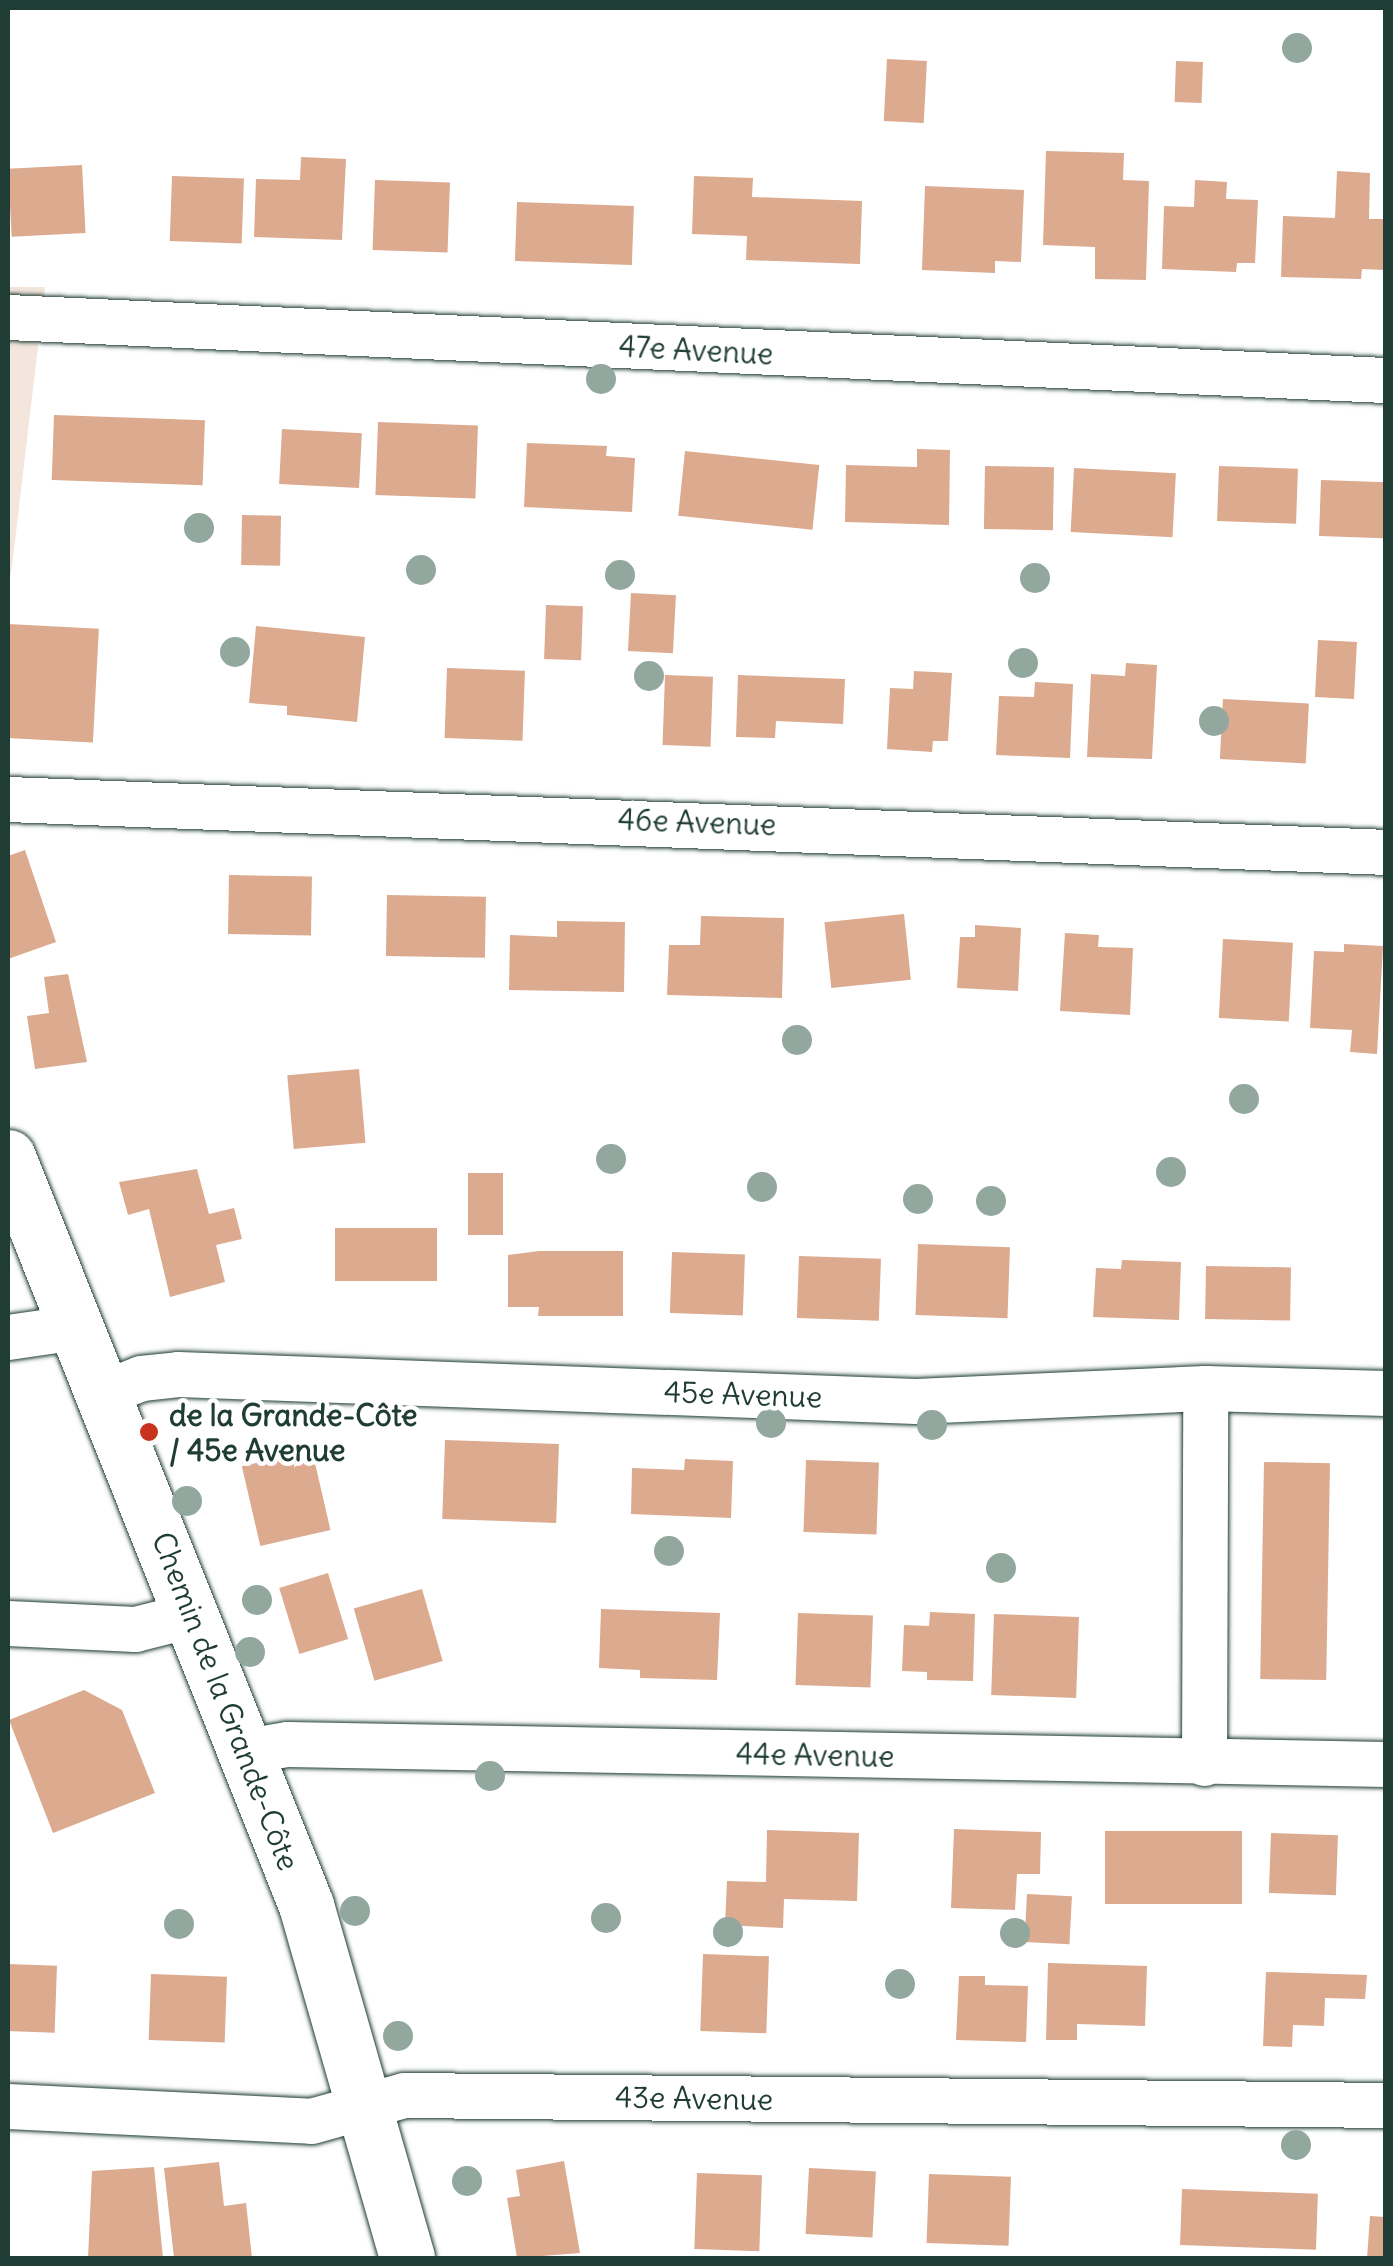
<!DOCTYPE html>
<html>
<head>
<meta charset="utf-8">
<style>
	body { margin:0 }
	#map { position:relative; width:1393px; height:2266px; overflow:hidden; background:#fff; font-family:Delius,sans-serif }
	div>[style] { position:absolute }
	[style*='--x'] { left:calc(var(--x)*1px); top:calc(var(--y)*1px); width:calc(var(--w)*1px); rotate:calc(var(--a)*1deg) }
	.built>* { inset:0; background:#f4e6dd }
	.building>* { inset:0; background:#dcaa8f; transform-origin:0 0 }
	.roads { filter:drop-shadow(0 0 2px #1f3d34) drop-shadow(0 0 2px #1f3d34) }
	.minor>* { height:45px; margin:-22.5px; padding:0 22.5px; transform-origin:22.5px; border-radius:22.5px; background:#fff }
	.secondary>* { height:55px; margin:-27.5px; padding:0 27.5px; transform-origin:27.5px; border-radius:27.5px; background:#fff }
	.trees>* { width:30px; height:30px; margin:-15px; border-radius:50%; background:#92a79d }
	.dots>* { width:28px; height:28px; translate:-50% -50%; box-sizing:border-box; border:5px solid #fff; border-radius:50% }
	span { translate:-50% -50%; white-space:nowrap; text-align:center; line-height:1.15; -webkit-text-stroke:9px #fff; paint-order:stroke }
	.street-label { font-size:30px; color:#1f3d34 }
	.poi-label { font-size:30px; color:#1f3d34; font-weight:700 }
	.left { translate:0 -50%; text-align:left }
	.frame { position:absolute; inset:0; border:10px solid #1f3d34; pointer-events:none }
</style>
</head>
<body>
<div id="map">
	<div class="built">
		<div style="clip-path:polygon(8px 287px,45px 287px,11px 575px,8px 575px)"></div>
	</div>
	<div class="building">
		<div style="left:887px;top:59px;width:40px;height:62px;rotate:3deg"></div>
		<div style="left:1176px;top:61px;width:27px;height:41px;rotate:2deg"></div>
		<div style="clip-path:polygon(1046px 151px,1124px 153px,1123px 180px,1149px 181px,1146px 280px,1095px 279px,1095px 247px,1043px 245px)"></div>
		<div style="clip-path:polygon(301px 157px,346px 159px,342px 240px,254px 237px,256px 179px,300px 180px)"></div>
		<div style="left:82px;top:165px;width:68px;height:74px;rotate:87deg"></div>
		<div style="clip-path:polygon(1337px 171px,1370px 173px,1369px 219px,1386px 219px,1385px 270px,1362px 269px,1361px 279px,1281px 277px,1283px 216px,1335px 218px)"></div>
		<div style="left:172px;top:176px;width:72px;height:65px;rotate:2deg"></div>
		<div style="clip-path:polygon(694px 176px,753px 178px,752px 197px,862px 201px,860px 264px,746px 260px,747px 236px,692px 234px)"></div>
		<div style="left:375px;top:180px;width:75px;height:70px;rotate:2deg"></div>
		<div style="clip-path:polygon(1195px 180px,1227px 182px,1226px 199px,1258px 200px,1255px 263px,1237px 263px,1236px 272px,1162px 269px,1164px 206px,1194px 207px)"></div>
		<div style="clip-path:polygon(925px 186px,1024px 190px,1021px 262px,995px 261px,995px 273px,922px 270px)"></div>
		<div style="left:517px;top:202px;width:117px;height:59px;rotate:2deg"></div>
		<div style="left:54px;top:415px;width:151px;height:65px;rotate:2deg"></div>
		<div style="left:378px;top:422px;width:100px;height:73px;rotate:2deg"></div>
		<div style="left:282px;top:429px;width:80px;height:55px;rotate:3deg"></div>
		<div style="clip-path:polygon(527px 443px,607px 446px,606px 456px,635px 458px,632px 512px,524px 507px)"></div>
		<div style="clip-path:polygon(917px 449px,950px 450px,949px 525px,845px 522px,846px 465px,917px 467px)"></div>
		<div style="left:685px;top:451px;width:135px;height:65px;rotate:6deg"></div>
		<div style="left:985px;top:466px;width:69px;height:63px;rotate:1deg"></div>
		<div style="left:1219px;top:466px;width:79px;height:55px;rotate:2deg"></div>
		<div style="left:1074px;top:468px;width:102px;height:64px;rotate:3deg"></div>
		<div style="left:1321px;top:480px;width:65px;height:56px;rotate:2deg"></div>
		<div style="left:242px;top:515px;width:39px;height:50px;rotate:1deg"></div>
		<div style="left:631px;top:593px;width:45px;height:58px;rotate:3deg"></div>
		<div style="left:546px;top:605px;width:37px;height:54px;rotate:2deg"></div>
		<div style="left:8px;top:624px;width:91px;height:114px;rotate:3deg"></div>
		<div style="clip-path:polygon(256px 626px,365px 637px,357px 722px,287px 715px,287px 706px,249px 703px)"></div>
		<div style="left:1318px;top:640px;width:39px;height:57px;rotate:3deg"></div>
		<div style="clip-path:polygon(1126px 663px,1157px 665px,1152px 759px,1087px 757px,1091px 674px,1125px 676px)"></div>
		<div style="left:447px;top:668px;width:78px;height:70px;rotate:2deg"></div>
		<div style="clip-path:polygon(914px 671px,952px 673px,948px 741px,933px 741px,932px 752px,887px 749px,890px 688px,913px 689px)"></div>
		<div style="left:665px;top:675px;width:48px;height:70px;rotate:2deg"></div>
		<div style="clip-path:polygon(738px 675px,845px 679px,843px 724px,776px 721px,775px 738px,736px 737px)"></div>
		<div style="clip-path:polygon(1035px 682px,1073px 684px,1070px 758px,996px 755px,999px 696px,1034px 697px)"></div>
		<div style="left:1223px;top:699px;width:86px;height:60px;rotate:3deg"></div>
		<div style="clip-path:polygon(25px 850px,56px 942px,8px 959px,8px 856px)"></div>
		<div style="left:229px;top:875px;width:83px;height:59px;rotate:1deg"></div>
		<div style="left:387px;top:895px;width:99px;height:61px;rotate:1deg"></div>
		<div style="left:904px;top:914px;width:66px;height:80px;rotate:84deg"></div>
		<div style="clip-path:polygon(701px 916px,784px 918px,782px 998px,667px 995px,669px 945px,700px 945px)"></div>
		<div style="clip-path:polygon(557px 921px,625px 922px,624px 992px,509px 990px,510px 935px,557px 937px)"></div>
		<div style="clip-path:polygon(975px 925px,1021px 928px,1018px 991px,957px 988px,960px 937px,975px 937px)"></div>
		<div style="clip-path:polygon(1065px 933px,1099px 935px,1098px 947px,1133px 948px,1130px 1015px,1060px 1011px)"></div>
		<div style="left:1223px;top:939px;width:70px;height:79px;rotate:3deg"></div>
		<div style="clip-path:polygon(1344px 944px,1383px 946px,1377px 1054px,1350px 1052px,1352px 1030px,1310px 1028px,1314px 951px,1344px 952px)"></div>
		<div style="clip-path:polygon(68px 974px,87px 1062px,35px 1069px,27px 1016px,49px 1013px,44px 977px)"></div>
		<div style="left:359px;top:1069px;width:74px;height:72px;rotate:85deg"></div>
		<div style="clip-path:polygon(197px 1169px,209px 1214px,234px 1208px,242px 1239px,216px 1245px,225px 1282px,170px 1297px,149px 1209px,128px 1215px,119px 1182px)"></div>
		<div style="left:468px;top:1173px;width:35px;height:62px"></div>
		<div style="left:335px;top:1228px;width:102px;height:53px"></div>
		<div style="left:918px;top:1244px;width:92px;height:71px;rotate:2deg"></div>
		<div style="clip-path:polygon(539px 1251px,623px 1251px,623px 1316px,538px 1316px,539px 1307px,508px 1307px,508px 1255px)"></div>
		<div style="left:672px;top:1252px;width:73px;height:61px;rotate:2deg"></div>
		<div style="left:799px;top:1256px;width:82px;height:62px;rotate:2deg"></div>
		<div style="clip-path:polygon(1122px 1260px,1181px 1262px,1179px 1320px,1093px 1317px,1096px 1268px,1121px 1269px)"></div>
		<div style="left:1206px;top:1266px;width:85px;height:53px;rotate:1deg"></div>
		<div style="left:445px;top:1440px;width:114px;height:79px;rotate:2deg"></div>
		<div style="left:312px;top:1450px;width:82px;height:72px;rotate:77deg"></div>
		<div style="clip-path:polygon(685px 1459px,733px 1461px,731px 1518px,631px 1514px,632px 1468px,684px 1470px)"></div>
		<div style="left:806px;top:1460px;width:73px;height:72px;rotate:2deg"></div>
		<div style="left:1264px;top:1462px;width:66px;height:217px;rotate:1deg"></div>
		<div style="left:328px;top:1573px;width:69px;height:51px;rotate:73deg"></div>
		<div style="left:422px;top:1589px;width:75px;height:71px;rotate:74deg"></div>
		<div style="clip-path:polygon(601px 1609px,720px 1613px,717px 1680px,640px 1678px,640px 1670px,599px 1668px)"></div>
		<div style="clip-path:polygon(930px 1612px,975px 1614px,973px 1681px,927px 1680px,927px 1672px,902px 1671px,904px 1625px,929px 1626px)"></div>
		<div style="left:798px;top:1613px;width:75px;height:72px;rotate:2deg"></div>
		<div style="left:994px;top:1614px;width:85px;height:81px;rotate:2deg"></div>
		<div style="clip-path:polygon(84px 1690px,122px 1710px,155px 1793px,53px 1833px,9px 1720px)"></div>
		<div style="clip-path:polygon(954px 1829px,1041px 1832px,1040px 1874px,1017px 1874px,1015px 1910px,951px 1908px)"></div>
		<div style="clip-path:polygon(767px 1830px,859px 1833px,857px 1901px,784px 1899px,783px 1928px,725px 1925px,727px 1881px,766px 1882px)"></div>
		<div style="left:1105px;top:1831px;width:137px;height:73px"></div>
		<div style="left:1271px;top:1833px;width:67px;height:60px;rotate:2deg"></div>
		<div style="left:1027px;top:1894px;width:45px;height:48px;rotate:3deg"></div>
		<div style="left:703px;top:1954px;width:66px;height:77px;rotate:2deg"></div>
		<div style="clip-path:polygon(1048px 1963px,1147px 1966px,1145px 2026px,1077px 2024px,1077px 2040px,1046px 2040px)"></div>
		<div style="left:8px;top:1964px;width:49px;height:67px;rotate:2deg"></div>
		<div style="clip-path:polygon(1266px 1972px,1367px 1975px,1365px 1999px,1325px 1998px,1324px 2026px,1293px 2025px,1292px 2047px,1263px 2046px)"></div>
		<div style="left:151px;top:1974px;width:76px;height:66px;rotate:2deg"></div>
		<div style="clip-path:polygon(959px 1976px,985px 1976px,985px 1985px,1028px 1986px,1026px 2042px,956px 2040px)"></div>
		<div style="clip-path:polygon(564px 2161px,580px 2253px,517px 2258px,507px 2198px,520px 2196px,516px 2170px)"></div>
		<div style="clip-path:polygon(219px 2162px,224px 2206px,246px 2203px,252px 2258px,174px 2258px,164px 2168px)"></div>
		<div style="clip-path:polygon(154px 2167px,163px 2258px,88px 2258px,92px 2171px)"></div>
		<div style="left:809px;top:2168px;width:67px;height:66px;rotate:3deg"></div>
		<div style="left:697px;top:2173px;width:65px;height:76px;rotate:2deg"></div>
		<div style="left:929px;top:2174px;width:82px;height:69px;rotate:2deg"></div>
		<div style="left:1182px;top:2189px;width:136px;height:56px;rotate:2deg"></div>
		<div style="left:1370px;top:2216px;width:16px;height:42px;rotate:4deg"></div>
	</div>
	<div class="roads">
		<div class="minor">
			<div style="--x:8;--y:317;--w:1379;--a:2.62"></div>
			<div style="--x:8;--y:799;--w:1379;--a:2.2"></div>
			<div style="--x:8;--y:1337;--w:69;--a:-8.4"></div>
			<div style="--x:103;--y:1393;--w:41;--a:-21.5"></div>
			<div style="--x:141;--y:1378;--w:37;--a:-6"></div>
			<div style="--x:178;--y:1374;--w:738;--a:2.1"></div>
			<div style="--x:916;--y:1401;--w:289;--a:-2.6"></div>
			<div style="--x:1205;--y:1388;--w:181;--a:1.6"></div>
			<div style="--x:8;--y:1623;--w:127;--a:2.7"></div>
			<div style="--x:135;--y:1629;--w:61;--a:-14.3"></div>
			<div style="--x:246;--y:1751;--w:42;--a:-9.7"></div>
			<div style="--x:287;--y:1744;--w:1099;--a:1.04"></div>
			<div style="--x:1204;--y:1763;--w:375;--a:-89.8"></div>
			<div style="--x:8;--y:2106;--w:303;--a:2.8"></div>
			<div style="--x:311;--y:2121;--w:97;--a:-15.6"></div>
			<div style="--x:404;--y:2095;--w:982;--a:0.58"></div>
		</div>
		<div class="secondary">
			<div style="--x:8;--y:1157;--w:805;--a:68.28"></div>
			<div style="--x:306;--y:1905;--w:367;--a:74"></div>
		</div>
	</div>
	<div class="trees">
		<div style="left:1297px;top:48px"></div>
		<div style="left:601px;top:379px"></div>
		<div style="left:199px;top:528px"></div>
		<div style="left:421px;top:570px"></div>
		<div style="left:620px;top:575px"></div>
		<div style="left:1035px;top:578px"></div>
		<div style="left:235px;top:652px"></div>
		<div style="left:1023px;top:663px"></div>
		<div style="left:649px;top:676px"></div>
		<div style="left:1214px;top:721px"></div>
		<div style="left:797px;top:1040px"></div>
		<div style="left:1244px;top:1099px"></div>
		<div style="left:611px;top:1159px"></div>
		<div style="left:1171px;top:1172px"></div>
		<div style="left:762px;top:1187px"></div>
		<div style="left:918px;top:1199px"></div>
		<div style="left:991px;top:1201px"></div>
		<div style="left:771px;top:1423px"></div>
		<div style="left:932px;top:1425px"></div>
		<div style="left:187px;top:1501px"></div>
		<div style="left:669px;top:1551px"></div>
		<div style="left:1001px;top:1568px"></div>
		<div style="left:257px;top:1600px"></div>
		<div style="left:250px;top:1652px"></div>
		<div style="left:490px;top:1776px"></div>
		<div style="left:355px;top:1911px"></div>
		<div style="left:606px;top:1918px"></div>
		<div style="left:179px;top:1924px"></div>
		<div style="left:728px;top:1932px"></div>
		<div style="left:1015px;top:1933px"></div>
		<div style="left:900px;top:1984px"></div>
		<div style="left:398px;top:2036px"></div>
		<div style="left:1296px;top:2145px"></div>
		<div style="left:467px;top:2181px"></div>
	</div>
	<div class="dots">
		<div style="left:149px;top:1432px;background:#c8321e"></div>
	</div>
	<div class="street-label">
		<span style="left:696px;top:350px;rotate:3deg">47e Avenue</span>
		<span style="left:697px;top:822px;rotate:2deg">46e Avenue</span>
		<span style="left:743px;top:1394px;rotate:2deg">45e Avenue</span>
		<span style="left:226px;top:1701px;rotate:69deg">Chemin de la Grande-Côte</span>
		<span style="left:815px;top:1755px;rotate:1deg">44e Avenue</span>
		<span style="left:694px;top:2098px;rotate:1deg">43e Avenue</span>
	</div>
	<div class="poi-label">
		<span class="left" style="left:169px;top:1432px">de la Grande-Côte<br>/ 45e Avenue</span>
	</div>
	<div class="frame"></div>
</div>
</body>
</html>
